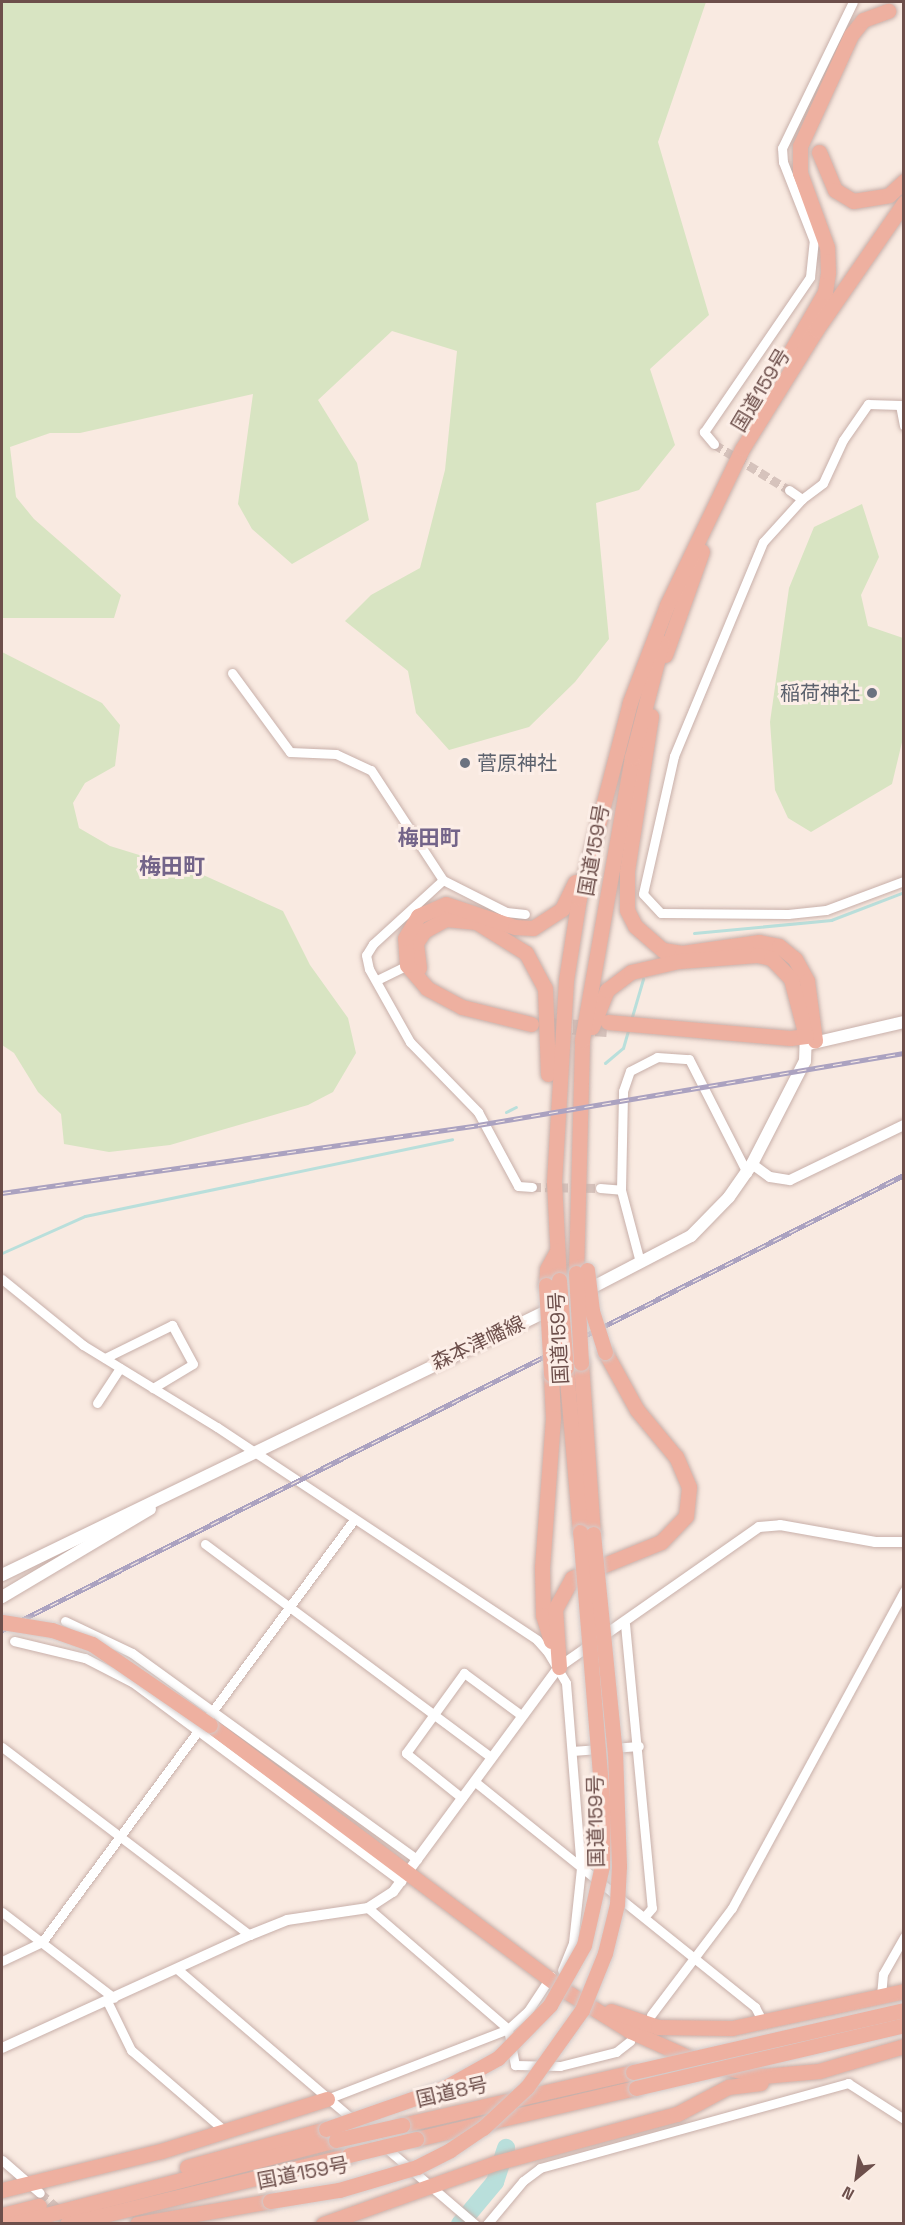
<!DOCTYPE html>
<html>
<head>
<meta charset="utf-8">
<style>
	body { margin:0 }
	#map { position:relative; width:905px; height:2225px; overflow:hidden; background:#f9eae1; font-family:"Space Grotesk","Noto Sans JP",sans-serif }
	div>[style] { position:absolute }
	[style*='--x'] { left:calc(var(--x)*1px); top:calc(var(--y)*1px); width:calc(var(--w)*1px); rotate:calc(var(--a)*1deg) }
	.green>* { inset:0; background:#d8e4c2 }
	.stream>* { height:3px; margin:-1.5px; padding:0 1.5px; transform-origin:1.5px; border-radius:1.5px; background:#b9dfdb }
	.river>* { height:18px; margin:-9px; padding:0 9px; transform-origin:9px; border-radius:9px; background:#b9dfdb }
	.minor-tunnel>* { height:9px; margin-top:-4.5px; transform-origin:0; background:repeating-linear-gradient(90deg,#d6c3bc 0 9px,transparent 0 13.5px) }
	.trunk-tunnel>* { height:15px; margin-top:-7.5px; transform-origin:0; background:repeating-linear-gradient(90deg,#d6c3bc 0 15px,transparent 0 23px) }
	.roads { filter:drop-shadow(0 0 2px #c8b0aa) drop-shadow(0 0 2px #c8b0aa) }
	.minor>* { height:9px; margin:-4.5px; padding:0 4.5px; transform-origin:4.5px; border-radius:4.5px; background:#fff }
	.tertiary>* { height:10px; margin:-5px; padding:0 5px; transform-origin:5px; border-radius:5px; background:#fff }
	.secondary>* { height:12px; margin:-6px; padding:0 6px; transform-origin:6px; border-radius:6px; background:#fff }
	.trunk>* { height:15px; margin:-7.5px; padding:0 7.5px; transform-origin:7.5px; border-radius:7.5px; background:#eeb0a0 }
	.rail>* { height:5px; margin-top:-2.5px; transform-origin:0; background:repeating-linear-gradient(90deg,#fceee7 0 9px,#aba2c0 0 18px); box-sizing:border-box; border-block:2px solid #aba2c0 }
	.bridges { filter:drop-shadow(0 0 2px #d3cac9) drop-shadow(0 0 2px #d3cac9) }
	.trunk-bridge>* { height:15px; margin:-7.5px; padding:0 7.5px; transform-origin:7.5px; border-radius:7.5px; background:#eeb0a0 }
	.dots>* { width:16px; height:16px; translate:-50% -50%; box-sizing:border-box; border:3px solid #fceee7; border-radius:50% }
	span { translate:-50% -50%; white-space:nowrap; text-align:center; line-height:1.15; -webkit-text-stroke:6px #fceee7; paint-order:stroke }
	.street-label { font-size:20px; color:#6d4f4b }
	.worship-label { font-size:20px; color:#5b616d }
	.right { translate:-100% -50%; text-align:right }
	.left { translate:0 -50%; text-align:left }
	.neighbourhood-label { font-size:21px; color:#736489; font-weight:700 }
	.quarter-label { font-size:22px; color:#736489; font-weight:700 }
	.frame { position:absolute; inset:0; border:3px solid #6d4f4b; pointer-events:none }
	.north { position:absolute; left:827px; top:2147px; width:60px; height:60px; -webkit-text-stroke:4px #fceee7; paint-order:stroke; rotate:209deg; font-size:16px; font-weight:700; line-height:24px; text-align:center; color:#6d4f4b }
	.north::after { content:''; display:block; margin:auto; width:21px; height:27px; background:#6d4f4b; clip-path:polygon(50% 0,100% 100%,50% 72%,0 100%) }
</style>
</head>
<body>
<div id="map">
	<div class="green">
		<div style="clip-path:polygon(2px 2px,706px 2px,658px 142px,709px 315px,650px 369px,675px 445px,639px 490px,596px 503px,609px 639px,575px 682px,529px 727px,449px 750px,416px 713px,408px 671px,345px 621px,371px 595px,420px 568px,445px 470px,457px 351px,392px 331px,318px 400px,357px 463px,369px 520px,292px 564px,252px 529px,238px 504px,253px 394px,80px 433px,50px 433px,10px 447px,16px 497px,34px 519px,121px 595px,114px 618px,2px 618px)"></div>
		<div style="clip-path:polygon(862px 504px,879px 557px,861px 595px,868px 626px,903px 638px,903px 738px,892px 784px,811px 832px,788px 818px,775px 790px,770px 722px,789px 588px,814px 527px)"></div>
		<div style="clip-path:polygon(2px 652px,102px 703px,120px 725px,115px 766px,85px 783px,73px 803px,79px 828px,110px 846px,201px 874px,283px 911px,310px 965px,348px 1018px,356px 1053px,333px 1092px,308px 1105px,170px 1145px,109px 1152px,64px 1144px,61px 1114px,38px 1092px,14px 1053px,2px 1045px)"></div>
	</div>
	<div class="stream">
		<div style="--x:694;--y:933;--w:138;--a:-5.4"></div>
		<div style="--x:831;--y:920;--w:78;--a:-21"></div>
		<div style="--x:631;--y:1020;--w:43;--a:-73.7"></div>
		<div style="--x:605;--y:1063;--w:23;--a:-40"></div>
		<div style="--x:623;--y:1048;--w:19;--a:-74"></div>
		<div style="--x:506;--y:1112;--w:11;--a:-27"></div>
		<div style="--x:2;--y:1253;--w:91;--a:-24"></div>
		<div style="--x:85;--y:1216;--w:375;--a:-11.8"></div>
	</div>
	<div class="river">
		<div style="--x:460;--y:2224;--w:55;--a:-50.2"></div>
		<div style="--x:495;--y:2182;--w:36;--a:-72"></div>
	</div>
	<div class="minor-tunnel">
		<div style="--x:714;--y:444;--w:88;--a:31.5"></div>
		<div style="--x:532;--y:1187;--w:68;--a:0.8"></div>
		<div style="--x:40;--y:2193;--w:30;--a:41"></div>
	</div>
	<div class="trunk-tunnel">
		<div style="--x:550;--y:1025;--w:57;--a:4"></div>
	</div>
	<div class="roads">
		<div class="minor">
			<div style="--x:714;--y:444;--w:16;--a:-130"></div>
			<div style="--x:704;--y:432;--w:188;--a:-55.6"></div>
			<div style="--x:810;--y:277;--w:36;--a:-84"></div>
			<div style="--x:814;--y:241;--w:85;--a:-111.4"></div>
			<div style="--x:783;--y:162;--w:14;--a:-94"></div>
			<div style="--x:782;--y:148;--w:162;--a:-64.1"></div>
			<div style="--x:789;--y:490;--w:16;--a:35"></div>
			<div style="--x:802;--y:499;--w:58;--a:132.2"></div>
			<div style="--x:763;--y:542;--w:232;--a:112.6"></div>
			<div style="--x:674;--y:756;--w:141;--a:102.7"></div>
			<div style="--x:643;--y:894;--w:26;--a:47"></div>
			<div style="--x:661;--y:913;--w:127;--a:0.5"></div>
			<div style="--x:788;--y:914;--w:38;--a:-6"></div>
			<div style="--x:826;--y:910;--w:83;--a:-20.4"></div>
			<div style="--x:802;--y:499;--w:26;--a:-37"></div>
			<div style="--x:823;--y:483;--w:47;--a:-65.1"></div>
			<div style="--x:843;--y:440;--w:44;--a:-55.2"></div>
			<div style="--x:868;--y:404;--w:32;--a:2"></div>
			<div style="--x:900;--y:405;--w:21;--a:79"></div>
			<div style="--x:232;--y:673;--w:98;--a:53.7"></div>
			<div style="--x:290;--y:752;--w:46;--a:2.5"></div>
			<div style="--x:336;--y:754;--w:38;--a:25"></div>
			<div style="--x:371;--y:770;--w:131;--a:56.8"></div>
			<div style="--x:443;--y:880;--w:71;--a:26.9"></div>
			<div style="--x:506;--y:912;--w:19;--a:6"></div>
			<div style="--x:443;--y:880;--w:95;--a:137.6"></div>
			<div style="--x:373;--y:944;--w:13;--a:122"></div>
			<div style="--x:366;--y:955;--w:14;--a:78"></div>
			<div style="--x:369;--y:969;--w:84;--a:60.7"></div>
			<div style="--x:410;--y:1042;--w:98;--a:45.8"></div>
			<div style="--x:478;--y:1112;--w:84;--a:61.6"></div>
			<div style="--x:518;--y:1186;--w:14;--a:4"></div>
			<div style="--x:377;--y:980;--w:37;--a:-26"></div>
			<div style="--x:600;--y:1188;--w:21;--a:5"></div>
			<div style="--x:640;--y:1262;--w:74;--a:-104.8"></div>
			<div style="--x:621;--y:1190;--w:99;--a:-88.8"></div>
			<div style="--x:623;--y:1091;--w:21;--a:-71"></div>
			<div style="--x:630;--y:1071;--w:30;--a:-27"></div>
			<div style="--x:657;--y:1057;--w:32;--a:4"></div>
			<div style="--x:689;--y:1059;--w:128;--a:63"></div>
			<div style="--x:2;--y:1279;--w:104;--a:39.2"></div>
			<div style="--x:83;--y:1345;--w:157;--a:31.5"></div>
			<div style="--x:217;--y:1427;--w:384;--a:33.6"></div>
			<div style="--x:537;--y:1640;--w:15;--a:48"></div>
			<div style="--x:547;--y:1651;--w:37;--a:59"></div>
			<div style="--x:566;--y:1683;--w:186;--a:85.4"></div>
			<div style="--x:581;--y:1868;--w:75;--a:96.1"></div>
			<div style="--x:573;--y:1943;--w:29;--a:112"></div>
			<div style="--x:105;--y:1358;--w:75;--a:-26.2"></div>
			<div style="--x:172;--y:1325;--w:44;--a:61.7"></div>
			<div style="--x:193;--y:1364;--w:47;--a:149"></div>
			<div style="--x:97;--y:1403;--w:42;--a:-56.7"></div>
			<div style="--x:205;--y:1544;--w:357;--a:36.7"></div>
			<div style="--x:65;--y:1621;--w:74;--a:25.5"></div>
			<div style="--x:132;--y:1653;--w:352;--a:35.9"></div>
			<div style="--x:625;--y:1624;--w:285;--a:84.6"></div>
			<div style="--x:652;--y:1908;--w:11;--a:131"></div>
			<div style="--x:14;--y:1641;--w:73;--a:13.5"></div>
			<div style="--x:85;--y:1658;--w:53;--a:27.1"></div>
			<div style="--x:132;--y:1682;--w:335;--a:36.5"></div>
			<div style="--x:2;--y:1747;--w:311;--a:37.2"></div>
			<div style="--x:572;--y:1751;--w:67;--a:-4.3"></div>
			<div style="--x:474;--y:1781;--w:361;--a:38.8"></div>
			<div style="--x:755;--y:2007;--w:19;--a:62"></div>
			<div style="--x:462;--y:1798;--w:72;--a:-141.2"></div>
			<div style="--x:406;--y:1753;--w:99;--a:-54.1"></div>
			<div style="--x:464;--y:1673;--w:71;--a:36.4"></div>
			<div style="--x:368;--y:1908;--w:185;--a:40.8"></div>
			<div style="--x:508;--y:2029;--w:37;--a:79"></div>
			<div style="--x:515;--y:2065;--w:45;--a:1.3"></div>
			<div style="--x:560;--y:2066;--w:58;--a:-14"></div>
			<div style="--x:616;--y:2052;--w:18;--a:-38"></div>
			<div style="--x:2;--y:1912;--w:141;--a:37.5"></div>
			<div style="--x:2;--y:1961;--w:44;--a:-25.4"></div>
			<div style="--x:42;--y:1942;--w:523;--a:-53.55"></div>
			<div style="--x:176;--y:1968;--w:394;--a:40.6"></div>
			<div style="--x:881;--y:1996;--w:22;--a:-85"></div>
			<div style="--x:883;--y:1974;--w:43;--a:-60.4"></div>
			<div style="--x:107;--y:2001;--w:55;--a:63.9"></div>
			<div style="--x:131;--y:2050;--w:125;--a:40.8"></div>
			<div style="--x:651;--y:2015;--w:134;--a:-52.9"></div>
			<div style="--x:732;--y:1908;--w:361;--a:-61.5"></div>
			<div style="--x:327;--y:2099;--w:194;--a:-21.1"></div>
			<div style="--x:508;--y:2029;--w:27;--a:-42"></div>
			<div style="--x:528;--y:2011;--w:42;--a:-56.7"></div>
			<div style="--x:2;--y:2160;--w:50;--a:41"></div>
			<div style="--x:487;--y:2224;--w:56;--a:-50.1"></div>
			<div style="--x:523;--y:2181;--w:21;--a:-37"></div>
			<div style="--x:540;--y:2168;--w:320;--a:-15.4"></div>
			<div style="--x:848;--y:2083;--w:67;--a:32.7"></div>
		</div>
		<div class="tertiary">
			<div style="--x:752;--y:1164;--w:22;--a:36"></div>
			<div style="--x:770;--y:1177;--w:20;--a:9"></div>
			<div style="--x:790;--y:1180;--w:127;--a:-25.8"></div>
			<div style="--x:2;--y:2048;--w:273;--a:-24.5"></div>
			<div style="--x:250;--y:1935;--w:40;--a:-22"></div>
			<div style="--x:287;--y:1920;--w:82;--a:-8.4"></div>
			<div style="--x:368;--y:1908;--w:30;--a:-33"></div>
			<div style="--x:393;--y:1892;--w:280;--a:-53.6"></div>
			<div style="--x:559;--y:1667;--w:244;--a:-35"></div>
			<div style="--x:759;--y:1527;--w:21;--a:-5"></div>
			<div style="--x:780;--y:1525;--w:97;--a:10.1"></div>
			<div style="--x:875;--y:1542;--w:29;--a:0"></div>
		</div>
		<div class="secondary">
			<div style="--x:809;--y:1044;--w:98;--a:-13"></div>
			<div style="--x:2;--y:1575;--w:606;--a:-25.85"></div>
			<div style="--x:547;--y:1311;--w:162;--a:-27.5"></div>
			<div style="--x:691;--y:1236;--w:54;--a:-45.7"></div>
			<div style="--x:729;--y:1197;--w:40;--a:-55.1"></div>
			<div style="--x:752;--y:1164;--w:116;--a:-62.8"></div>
			<div style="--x:805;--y:1061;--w:25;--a:-88"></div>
			<div style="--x:2;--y:1597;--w:172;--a:-30.7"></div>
		</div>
		<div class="trunk">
			<div style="--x:819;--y:152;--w:41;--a:67.2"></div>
			<div style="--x:835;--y:190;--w:21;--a:31"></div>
			<div style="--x:853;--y:201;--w:36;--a:-9"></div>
			<div style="--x:889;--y:195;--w:21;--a:-43"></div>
			<div style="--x:788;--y:356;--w:74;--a:-60"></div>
			<div style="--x:825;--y:292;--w:20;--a:-81"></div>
			<div style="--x:828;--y:272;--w:25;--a:-92"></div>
			<div style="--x:827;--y:247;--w:79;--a:-110"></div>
			<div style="--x:800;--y:173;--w:27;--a:-90"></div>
			<div style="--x:800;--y:146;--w:122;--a:-65.3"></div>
			<div style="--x:851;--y:35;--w:19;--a:-51"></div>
			<div style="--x:863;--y:20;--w:27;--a:-20"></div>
			<div style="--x:665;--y:655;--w:110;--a:-70.4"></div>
			<div style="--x:651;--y:716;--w:157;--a:98.8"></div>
			<div style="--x:627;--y:871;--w:39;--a:90"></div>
			<div style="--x:627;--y:910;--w:18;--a:63"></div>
			<div style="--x:635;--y:926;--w:37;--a:41"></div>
			<div style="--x:663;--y:950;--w:19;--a:9"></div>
			<div style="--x:682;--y:953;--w:78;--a:-8.1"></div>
			<div style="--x:759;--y:942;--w:20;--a:11"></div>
			<div style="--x:779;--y:946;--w:21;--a:39"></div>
			<div style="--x:795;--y:959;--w:25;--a:61"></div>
			<div style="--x:807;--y:981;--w:60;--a:82.3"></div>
			<div style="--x:419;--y:968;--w:25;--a:-97"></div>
			<div style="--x:416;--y:943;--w:14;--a:-56"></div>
			<div style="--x:424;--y:931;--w:25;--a:-29"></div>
			<div style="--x:446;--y:919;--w:30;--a:6"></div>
			<div style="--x:476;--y:922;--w:59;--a:31.8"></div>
			<div style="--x:526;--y:953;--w:40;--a:62"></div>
			<div style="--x:545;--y:988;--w:86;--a:88"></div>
			<div style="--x:531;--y:1024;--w:71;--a:-166.2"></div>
			<div style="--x:462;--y:1007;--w:40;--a:-152"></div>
			<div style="--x:427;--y:988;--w:30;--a:-131"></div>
			<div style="--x:407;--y:965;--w:27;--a:-94"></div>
			<div style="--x:405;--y:938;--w:26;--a:-59"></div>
			<div style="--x:418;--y:916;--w:30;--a:-23"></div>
			<div style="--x:446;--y:904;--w:73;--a:18.4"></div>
			<div style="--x:515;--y:927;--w:18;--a:3"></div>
			<div style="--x:533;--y:928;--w:35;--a:-33"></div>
			<div style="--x:562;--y:909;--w:30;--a:-64"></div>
			<div style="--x:592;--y:1027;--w:40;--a:-68"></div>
			<div style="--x:607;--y:990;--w:30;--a:-37"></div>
			<div style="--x:631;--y:972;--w:49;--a:-12.9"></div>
			<div style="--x:679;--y:961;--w:78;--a:-4.4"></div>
			<div style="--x:757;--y:955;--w:14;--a:12"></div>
			<div style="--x:771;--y:958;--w:29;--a:46"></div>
			<div style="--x:791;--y:979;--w:59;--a:75.3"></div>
			<div style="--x:806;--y:1036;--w:16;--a:173"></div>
			<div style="--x:790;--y:1038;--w:183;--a:-175"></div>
			<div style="--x:576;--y:1273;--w:233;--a:-88.5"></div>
			<div style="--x:582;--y:1040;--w:287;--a:-80"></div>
			<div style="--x:632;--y:757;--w:118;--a:-75.3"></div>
			<div style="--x:559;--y:1280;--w:98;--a:-92.9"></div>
			<div style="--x:554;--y:1182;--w:202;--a:-86.6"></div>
			<div style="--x:566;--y:980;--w:83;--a:-81"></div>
			<div style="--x:579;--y:898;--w:203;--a:-75.4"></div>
			<div style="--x:630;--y:702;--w:104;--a:-69.1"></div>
			<div style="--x:667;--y:605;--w:173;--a:-64.3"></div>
			<div style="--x:742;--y:449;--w:140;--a:-58.1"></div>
			<div style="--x:816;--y:330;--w:155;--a:-55.3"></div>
			<div style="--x:546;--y:1285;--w:16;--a:-86"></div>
			<div style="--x:547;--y:1269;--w:21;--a:-61"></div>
			<div style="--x:581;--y:1363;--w:171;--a:86"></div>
			<div style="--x:566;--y:1368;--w:165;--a:85.1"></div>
			<div style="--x:551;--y:1374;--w:44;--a:87.4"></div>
			<div style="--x:553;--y:1418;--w:149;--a:94.2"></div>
			<div style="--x:542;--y:1567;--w:48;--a:88.8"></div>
			<div style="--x:543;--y:1615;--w:27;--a:73"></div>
			<div style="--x:559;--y:1667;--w:58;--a:-93.9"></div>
			<div style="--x:555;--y:1609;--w:35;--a:-61"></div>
			<div style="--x:572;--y:1578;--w:96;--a:-22"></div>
			<div style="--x:661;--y:1542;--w:36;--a:-46"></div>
			<div style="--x:686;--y:1516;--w:29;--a:-84"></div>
			<div style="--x:689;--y:1487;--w:33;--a:-113"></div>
			<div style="--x:676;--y:1457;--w:61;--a:-129.7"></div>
			<div style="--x:637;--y:1410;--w:66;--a:-118.9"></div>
			<div style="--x:210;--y:1725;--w:446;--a:36.8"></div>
			<div style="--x:567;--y:1992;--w:74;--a:31.8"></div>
			<div style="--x:630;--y:2031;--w:73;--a:24.1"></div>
			<div style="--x:697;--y:2061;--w:68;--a:12.8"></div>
			<div style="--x:763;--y:2076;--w:56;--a:-5.1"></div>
			<div style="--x:819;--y:2071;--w:89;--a:-16.4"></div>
			<div style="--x:611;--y:2011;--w:50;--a:18.8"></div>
			<div style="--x:658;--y:2027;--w:74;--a:0.8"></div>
			<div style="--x:732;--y:2028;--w:176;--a:-12.1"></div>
			<div style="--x:402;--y:2125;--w:237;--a:-12.9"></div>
			<div style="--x:416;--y:2139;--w:226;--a:-13.1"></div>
			<div style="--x:187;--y:2167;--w:144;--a:-15.3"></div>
			<div style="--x:2;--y:2190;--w:164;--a:-13.8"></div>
			<div style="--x:161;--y:2151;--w:174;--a:-17.4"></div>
			<div style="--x:2;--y:2215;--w:38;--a:-14"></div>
			<div style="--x:11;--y:2224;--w:336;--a:-14.5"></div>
			<div style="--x:67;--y:2224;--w:290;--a:-13.7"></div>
			<div style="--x:137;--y:2224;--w:135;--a:-9.8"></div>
			<div style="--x:323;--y:2224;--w:182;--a:-19.5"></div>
			<div style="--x:495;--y:2163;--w:188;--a:-15.1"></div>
			<div style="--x:677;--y:2114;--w:58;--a:-27.9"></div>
			<div style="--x:728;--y:2087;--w:33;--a:-7"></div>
		</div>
	</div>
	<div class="rail">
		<div style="--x:2;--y:1193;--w:481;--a:-8.1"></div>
		<div style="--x:478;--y:1125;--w:432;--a:-9.6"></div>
		<div style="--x:2;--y:1630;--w:1010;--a:-26.77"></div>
	</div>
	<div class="bridges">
		<div class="trunk-bridge">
			<div style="--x:587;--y:1270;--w:41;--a:83"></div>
			<div style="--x:592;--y:1311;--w:43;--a:72.4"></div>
			<div style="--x:576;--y:1273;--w:90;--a:86.8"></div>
			<div style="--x:559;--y:1280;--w:88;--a:85.5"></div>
			<div style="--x:546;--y:1285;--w:89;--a:86.8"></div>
			<div style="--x:2;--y:1622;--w:51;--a:9.1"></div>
			<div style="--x:52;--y:1630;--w:42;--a:19.3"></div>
			<div style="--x:92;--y:1644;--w:143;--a:34.5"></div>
			<div style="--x:633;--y:2072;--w:278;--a:-12.9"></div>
			<div style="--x:636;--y:2088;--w:275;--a:-13.2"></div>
			<div style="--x:326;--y:2129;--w:125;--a:-19.2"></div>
			<div style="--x:444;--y:2088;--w:62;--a:-29.1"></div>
			<div style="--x:498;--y:2058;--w:74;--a:-45.5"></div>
			<div style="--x:550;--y:2005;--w:69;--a:-60.5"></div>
			<div style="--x:584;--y:1945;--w:81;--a:-77.2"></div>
			<div style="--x:602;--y:1866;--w:55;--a:-89"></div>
			<div style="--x:603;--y:1811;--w:280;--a:-94.7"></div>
			<div style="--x:336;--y:2140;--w:68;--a:-12.8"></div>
			<div style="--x:349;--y:2155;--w:69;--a:-13.4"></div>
			<div style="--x:270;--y:2201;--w:70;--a:-9.1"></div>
			<div style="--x:339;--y:2190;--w:81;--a:-16.4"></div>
			<div style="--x:417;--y:2167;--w:37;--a:-27"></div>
			<div style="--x:450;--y:2150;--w:40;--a:-34"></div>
			<div style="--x:483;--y:2128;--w:60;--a:-43"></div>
			<div style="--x:527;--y:2087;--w:95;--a:-54.5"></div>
			<div style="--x:582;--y:2010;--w:61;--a:-68"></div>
			<div style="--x:605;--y:1953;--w:50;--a:-76.2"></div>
			<div style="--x:617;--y:1904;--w:38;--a:-87"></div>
			<div style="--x:619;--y:1866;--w:112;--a:-92"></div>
			<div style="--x:615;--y:1754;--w:221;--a:-95.7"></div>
		</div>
	</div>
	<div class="dots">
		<div style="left:872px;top:693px;background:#6b7280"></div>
		<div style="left:465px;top:763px;background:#6b7280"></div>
	</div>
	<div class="street-label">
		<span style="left:761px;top:390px;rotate:-59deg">国道159号</span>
		<span style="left:594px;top:850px;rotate:-80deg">国道159号</span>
		<span style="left:559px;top:1338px;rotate:-93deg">国道159号</span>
		<span style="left:478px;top:1343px;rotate:-25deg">森本津幡線</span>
		<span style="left:596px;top:1821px;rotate:-91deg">国道159号</span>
		<span style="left:452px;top:2092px;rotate:-13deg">国道8号</span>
		<span style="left:303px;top:2173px;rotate:-11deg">国道159号</span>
	</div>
	<div class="worship-label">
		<span class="right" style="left:860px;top:693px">稲荷神社</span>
		<span class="left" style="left:477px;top:763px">菅原神社</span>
	</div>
	<div class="neighbourhood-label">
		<span style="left:429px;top:838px">梅田町</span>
	</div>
	<div class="quarter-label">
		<span style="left:172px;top:867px">梅田町</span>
	</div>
	<div class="frame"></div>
	<div class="north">N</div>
</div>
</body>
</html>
